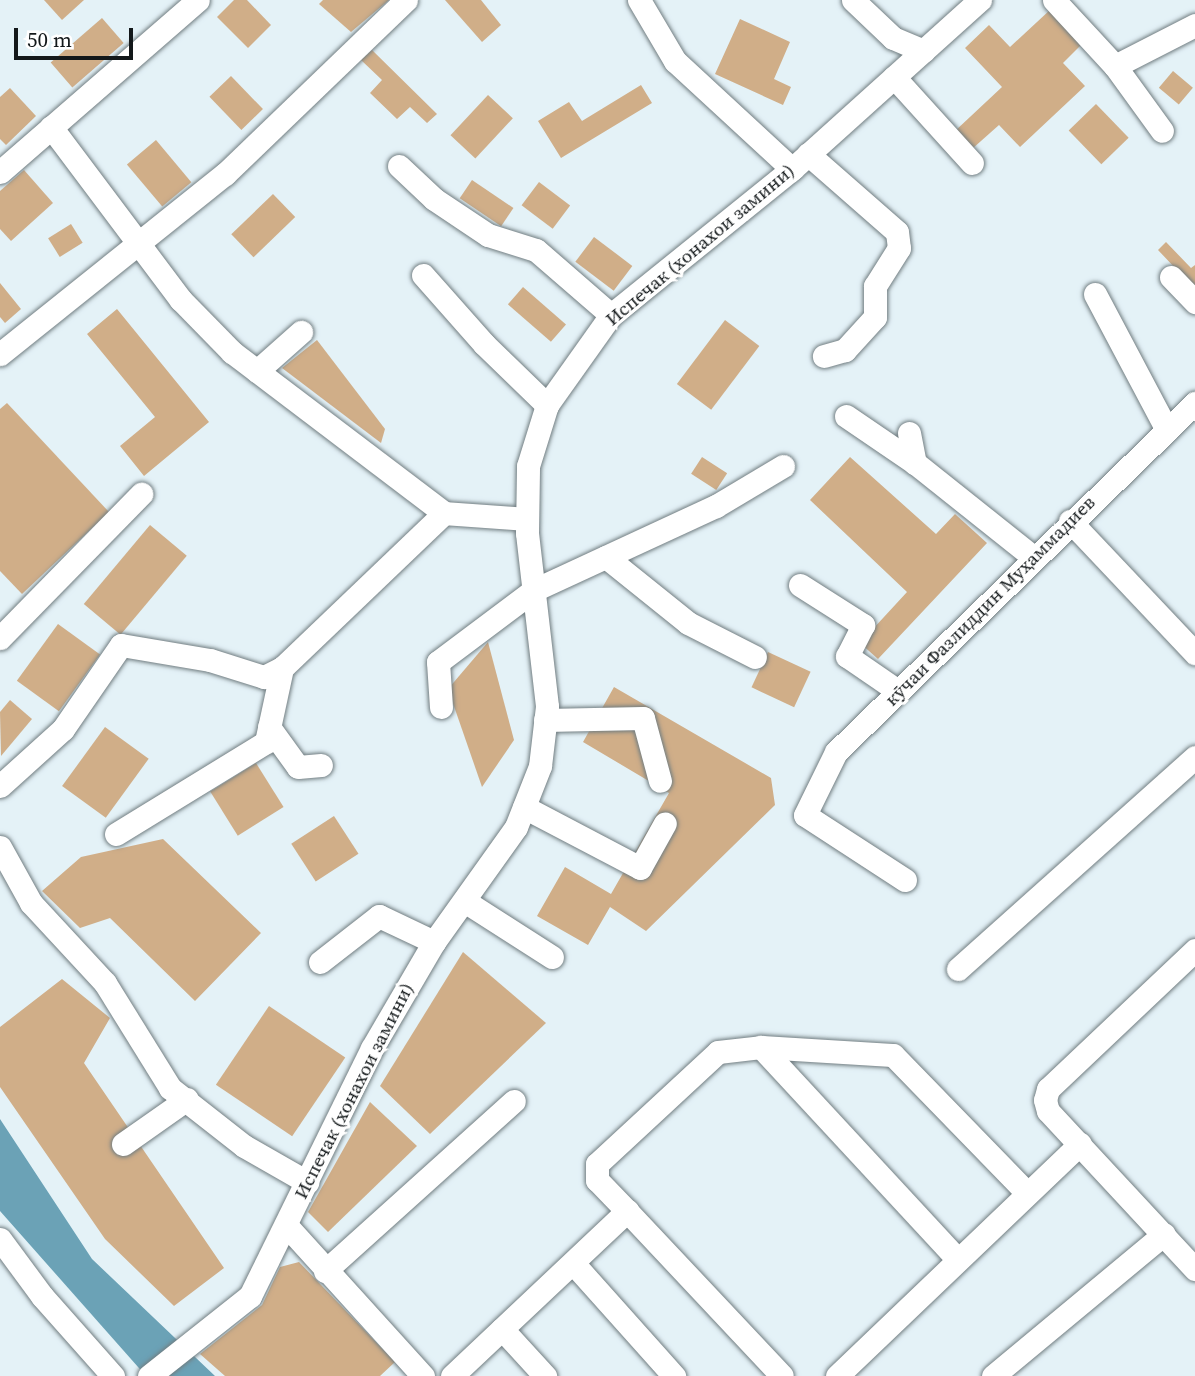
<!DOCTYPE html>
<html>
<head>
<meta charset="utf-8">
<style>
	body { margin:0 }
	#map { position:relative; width:1195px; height:1376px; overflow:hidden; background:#e4f2f7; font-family:"Source Serif 4",serif }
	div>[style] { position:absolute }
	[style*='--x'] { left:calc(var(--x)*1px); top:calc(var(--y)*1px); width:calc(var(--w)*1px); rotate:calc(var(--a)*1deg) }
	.forest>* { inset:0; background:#d0ae88; transform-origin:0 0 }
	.water>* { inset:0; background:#6ba2b6 }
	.roads { filter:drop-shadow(0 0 2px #717d81) drop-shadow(0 0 2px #717d81) }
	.minor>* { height:23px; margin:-11.5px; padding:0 11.5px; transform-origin:11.5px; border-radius:11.5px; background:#fff }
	span { translate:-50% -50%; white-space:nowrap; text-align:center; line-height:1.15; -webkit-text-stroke:6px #fff; paint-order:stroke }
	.street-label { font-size:19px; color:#13181a }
	.scale { position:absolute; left:14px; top:28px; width:119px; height:32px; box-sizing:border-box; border:4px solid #13181a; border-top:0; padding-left:9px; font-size:21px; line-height:24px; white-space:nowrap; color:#13181a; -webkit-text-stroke:5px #fff; paint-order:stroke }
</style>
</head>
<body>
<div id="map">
	<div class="forest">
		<div style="clip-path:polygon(44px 0,84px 0,62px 20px)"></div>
		<div style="clip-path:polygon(234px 0,247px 0,271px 25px,248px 48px,217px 17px)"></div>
		<div style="clip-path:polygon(323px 0,389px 0,351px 32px,319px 4px)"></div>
		<div style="clip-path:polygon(445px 0,481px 0,501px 25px,482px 42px)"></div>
		<div style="clip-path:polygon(1051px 9px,1083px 43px,1063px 63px,1085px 86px,1020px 147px,999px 125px,972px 149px,955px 131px,1002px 87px,965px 48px,989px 25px,1010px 47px)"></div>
		<div style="left:102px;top:18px;width:33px;height:68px;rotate:49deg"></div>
		<div style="clip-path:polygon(740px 19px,790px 42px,774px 79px,791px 87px,783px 105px,715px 74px)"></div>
		<div style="clip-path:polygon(372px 50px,437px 114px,427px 123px,410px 107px,397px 119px,370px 93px,382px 80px,361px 60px)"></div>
		<div style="left:1173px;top:71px;width:26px;height:22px;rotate:40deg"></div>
		<div style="left:231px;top:76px;width:46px;height:30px;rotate:46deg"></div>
		<div style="clip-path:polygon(641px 85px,652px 103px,561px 158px,538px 121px,569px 102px,582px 121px)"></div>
		<div style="clip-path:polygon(10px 88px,36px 116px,6px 145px,0 139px,0 97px)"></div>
		<div style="left:488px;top:95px;width:34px;height:55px;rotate:43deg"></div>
		<div style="left:1096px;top:104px;width:47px;height:38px;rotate:46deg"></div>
		<div style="left:156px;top:140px;width:55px;height:38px;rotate:50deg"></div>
		<div style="clip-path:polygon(24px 170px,53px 203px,11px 241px,0 229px,0 191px)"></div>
		<div style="left:472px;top:180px;width:50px;height:22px;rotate:34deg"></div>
		<div style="left:539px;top:182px;width:39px;height:29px;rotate:37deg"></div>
		<div style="left:273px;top:194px;width:32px;height:58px;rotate:46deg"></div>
		<div style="left:71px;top:224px;width:22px;height:27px;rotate:58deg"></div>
		<div style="left:594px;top:237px;width:48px;height:31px;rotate:37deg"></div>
		<div style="clip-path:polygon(1166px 242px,1191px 268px,1195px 265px,1195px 289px,1158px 250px)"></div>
		<div style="clip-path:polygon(0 283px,21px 309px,5px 323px,0 317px)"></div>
		<div style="left:523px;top:287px;width:57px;height:23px;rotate:41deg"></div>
		<div style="clip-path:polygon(117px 309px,209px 422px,144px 476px,120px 446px,155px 417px,87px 334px)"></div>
		<div style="left:725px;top:320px;width:43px;height:80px;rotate:37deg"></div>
		<div style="clip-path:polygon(317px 340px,385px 429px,381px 443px,282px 368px)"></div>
		<div style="clip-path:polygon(7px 403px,109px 512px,22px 594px,0 571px,0 409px)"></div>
		<div style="left:702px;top:457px;width:30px;height:20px;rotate:33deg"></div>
		<div style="clip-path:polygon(850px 457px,936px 534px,955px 514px,987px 543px,878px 659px,860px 643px,907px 592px,810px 500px)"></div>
		<div style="left:150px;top:525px;width:48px;height:103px;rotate:40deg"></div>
		<div style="left:58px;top:624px;width:52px;height:70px;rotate:36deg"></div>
		<div style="clip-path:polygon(488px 642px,514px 740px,482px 787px,448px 689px)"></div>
		<div style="left:768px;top:652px;width:47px;height:39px;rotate:25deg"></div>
		<div style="clip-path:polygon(614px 687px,771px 778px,775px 805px,646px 931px,610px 907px,588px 945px,537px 916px,565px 867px,611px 894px,669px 793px,583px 742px)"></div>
		<div style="clip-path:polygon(10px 700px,32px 719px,1px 756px,0 712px)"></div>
		<div style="left:105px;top:727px;width:54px;height:73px;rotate:36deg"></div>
		<div style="left:256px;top:763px;width:52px;height:54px;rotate:58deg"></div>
		<div style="left:334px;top:816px;width:45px;height:51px;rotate:57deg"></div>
		<div style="clip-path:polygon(163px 839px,261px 933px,195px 1001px,110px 918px,80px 928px,42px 891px,81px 857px)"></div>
		<div style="clip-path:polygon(463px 952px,546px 1023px,430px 1134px,380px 1086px)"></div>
		<div style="clip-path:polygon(62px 979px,110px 1018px,84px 1063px,224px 1268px,174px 1306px,105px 1239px,0 1087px,0 1027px)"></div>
		<div style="left:269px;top:1006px;width:92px;height:95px;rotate:34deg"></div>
		<div style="clip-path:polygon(370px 1102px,417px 1146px,328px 1232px,308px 1212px)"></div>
		<div style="clip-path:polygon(299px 1262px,395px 1362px,380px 1376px,225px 1376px,200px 1354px,262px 1305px,280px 1267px)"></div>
	</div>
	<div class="water">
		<div style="clip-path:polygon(0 1119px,92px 1259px,215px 1376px,146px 1376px,0 1211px)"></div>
	</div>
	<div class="roads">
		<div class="minor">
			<div style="--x:639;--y:0;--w:71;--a:59.5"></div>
			<div style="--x:675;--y:61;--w:159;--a:42.7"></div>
			<div style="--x:853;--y:0;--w:55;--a:43.5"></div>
			<div style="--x:893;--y:38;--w:33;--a:23"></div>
			<div style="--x:1054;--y:0;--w:90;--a:47.3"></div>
			<div style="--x:1115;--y:66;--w:90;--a:-27.1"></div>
			<div style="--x:1115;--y:66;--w:80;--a:54.1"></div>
			<div style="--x:894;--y:77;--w:116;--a:47.8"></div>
			<div style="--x:51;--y:127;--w:216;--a:53.1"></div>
			<div style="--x:181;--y:300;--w:73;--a:45.6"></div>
			<div style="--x:232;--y:352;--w:266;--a:37.2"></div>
			<div style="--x:444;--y:513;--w:83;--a:4.1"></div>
			<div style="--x:808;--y:154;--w:118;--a:41.2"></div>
			<div style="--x:897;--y:232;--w:16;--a:83"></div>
			<div style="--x:899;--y:248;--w:45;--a:122.3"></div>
			<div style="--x:875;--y:286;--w:31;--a:90"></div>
			<div style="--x:875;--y:317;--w:45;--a:132.3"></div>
			<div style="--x:845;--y:350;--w:22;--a:164"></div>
			<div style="--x:399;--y:166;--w:48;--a:43.3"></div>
			<div style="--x:434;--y:199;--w:65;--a:33.7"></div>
			<div style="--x:488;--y:235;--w:50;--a:17.4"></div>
			<div style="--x:536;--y:250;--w:99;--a:40.9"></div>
			<div style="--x:0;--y:172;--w:262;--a:-41"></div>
			<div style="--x:423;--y:275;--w:92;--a:48.5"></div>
			<div style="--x:484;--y:344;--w:88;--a:44.1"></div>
			<div style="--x:1171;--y:277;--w:35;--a:46"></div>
			<div style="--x:1095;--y:294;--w:154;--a:62.1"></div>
			<div style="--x:0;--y:354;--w:288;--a:-38.7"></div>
			<div style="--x:225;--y:174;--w:251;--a:-43.9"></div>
			<div style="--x:257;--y:371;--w:59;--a:-41.6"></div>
			<div style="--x:846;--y:416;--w:83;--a:34.3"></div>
			<div style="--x:909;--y:433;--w:31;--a:79"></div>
			<div style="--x:915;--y:463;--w:151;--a:38.5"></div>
			<div style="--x:1070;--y:521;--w:182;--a:46.6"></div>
			<div style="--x:606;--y:557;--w:105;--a:38.8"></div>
			<div style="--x:688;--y:623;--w:75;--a:26.9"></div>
			<div style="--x:800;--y:585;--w:75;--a:32.4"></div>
			<div style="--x:863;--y:625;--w:35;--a:117"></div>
			<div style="--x:847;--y:656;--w:62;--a:34.5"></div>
			<div style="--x:0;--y:638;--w:202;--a:-45.6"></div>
			<div style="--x:441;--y:707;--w:45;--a:-93.8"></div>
			<div style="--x:438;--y:662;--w:120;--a:-36.9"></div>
			<div style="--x:534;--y:590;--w:200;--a:-24.8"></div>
			<div style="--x:716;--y:506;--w:78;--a:-30.8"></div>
			<div style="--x:545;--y:720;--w:98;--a:-1.2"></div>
			<div style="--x:643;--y:718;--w:65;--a:74.9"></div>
			<div style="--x:269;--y:727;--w:49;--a:54.1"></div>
			<div style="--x:298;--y:767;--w:23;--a:-5"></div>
			<div style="--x:0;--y:786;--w:85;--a:-42.1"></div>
			<div style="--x:63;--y:729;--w:102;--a:-55.4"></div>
			<div style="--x:121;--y:645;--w:90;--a:9.6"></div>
			<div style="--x:210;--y:660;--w:57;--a:17.5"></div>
			<div style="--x:264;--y:677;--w:20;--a:-27"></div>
			<div style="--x:282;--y:668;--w:224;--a:-43.7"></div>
			<div style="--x:524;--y:807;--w:131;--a:27.7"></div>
			<div style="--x:640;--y:868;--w:51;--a:-60.9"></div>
			<div style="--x:116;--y:834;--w:176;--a:-31.5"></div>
			<div style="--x:266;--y:742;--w:76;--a:-77.8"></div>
			<div style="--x:0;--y:847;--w:64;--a:61"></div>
			<div style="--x:31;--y:903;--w:109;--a:47.2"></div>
			<div style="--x:105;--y:983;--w:123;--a:58.2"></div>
			<div style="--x:170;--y:1088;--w:94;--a:38.1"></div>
			<div style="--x:244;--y:1146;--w:73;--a:29.7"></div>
			<div style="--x:905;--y:880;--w:119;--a:-147"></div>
			<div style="--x:805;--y:815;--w:70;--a:-63.8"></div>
			<div style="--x:836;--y:752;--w:501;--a:-44.19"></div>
			<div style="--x:466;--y:902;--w:102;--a:32.6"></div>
			<div style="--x:1195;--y:950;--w:202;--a:136.6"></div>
			<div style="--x:1048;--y:1089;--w:11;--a:105"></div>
			<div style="--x:1045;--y:1100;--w:11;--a:75"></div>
			<div style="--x:1048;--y:1111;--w:216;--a:47.1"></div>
			<div style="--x:320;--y:962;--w:75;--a:-37.9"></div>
			<div style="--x:379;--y:916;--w:61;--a:25.3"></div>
			<div style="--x:958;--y:969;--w:318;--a:-41.8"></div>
			<div style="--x:761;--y:1047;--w:289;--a:47.2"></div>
			<div style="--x:123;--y:1144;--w:78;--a:-35.1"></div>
			<div style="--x:627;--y:1211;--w:226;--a:46.8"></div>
			<div style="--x:286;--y:1225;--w:204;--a:47.8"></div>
			<div style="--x:0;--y:1239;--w:71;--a:53.6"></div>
			<div style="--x:42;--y:1296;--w:107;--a:48.4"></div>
			<div style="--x:573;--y:1263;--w:152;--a:48.2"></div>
			<div style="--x:325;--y:1271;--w:254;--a:-42"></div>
			<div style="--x:502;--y:1329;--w:64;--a:47.5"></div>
			<div style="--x:149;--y:1376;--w:129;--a:-38.4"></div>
			<div style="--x:250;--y:1296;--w:276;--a:-63.8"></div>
			<div style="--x:372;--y:1048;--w:123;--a:-59.7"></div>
			<div style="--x:434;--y:942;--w:141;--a:-54.5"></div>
			<div style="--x:516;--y:827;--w:66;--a:-68.5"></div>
			<div style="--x:540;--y:766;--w:60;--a:-83.3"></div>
			<div style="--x:547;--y:706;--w:174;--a:-96.6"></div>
			<div style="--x:527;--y:533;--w:67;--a:-89.1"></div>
			<div style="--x:528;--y:466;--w:64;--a:-72.7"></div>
			<div style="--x:547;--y:405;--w:110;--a:-54.6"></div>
			<div style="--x:611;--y:315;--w:233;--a:-38.9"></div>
			<div style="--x:792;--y:169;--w:253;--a:-42"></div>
			<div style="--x:452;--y:1376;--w:241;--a:-43.3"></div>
			<div style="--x:627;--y:1211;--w:43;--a:-134.1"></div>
			<div style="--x:597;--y:1180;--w:16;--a:-90"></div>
			<div style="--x:597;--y:1164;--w:165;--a:-42.8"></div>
			<div style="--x:718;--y:1052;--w:43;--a:-6.6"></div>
			<div style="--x:761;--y:1047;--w:132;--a:3.5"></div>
			<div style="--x:893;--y:1055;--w:192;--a:45.8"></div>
			<div style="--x:837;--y:1376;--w:336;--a:-43.7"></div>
			<div style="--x:993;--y:1376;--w:222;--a:-39.7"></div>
		</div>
	</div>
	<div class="street-label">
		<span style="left:700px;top:245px;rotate:-40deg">Испечак (хонахои замини)</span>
		<span style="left:990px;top:601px;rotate:-45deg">кӯчаи Фазлиддин Муҳаммадиев</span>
		<span style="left:354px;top:1091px;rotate:-63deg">Испечак (хонахои замини)</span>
	</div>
	<div class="scale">50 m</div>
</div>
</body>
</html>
